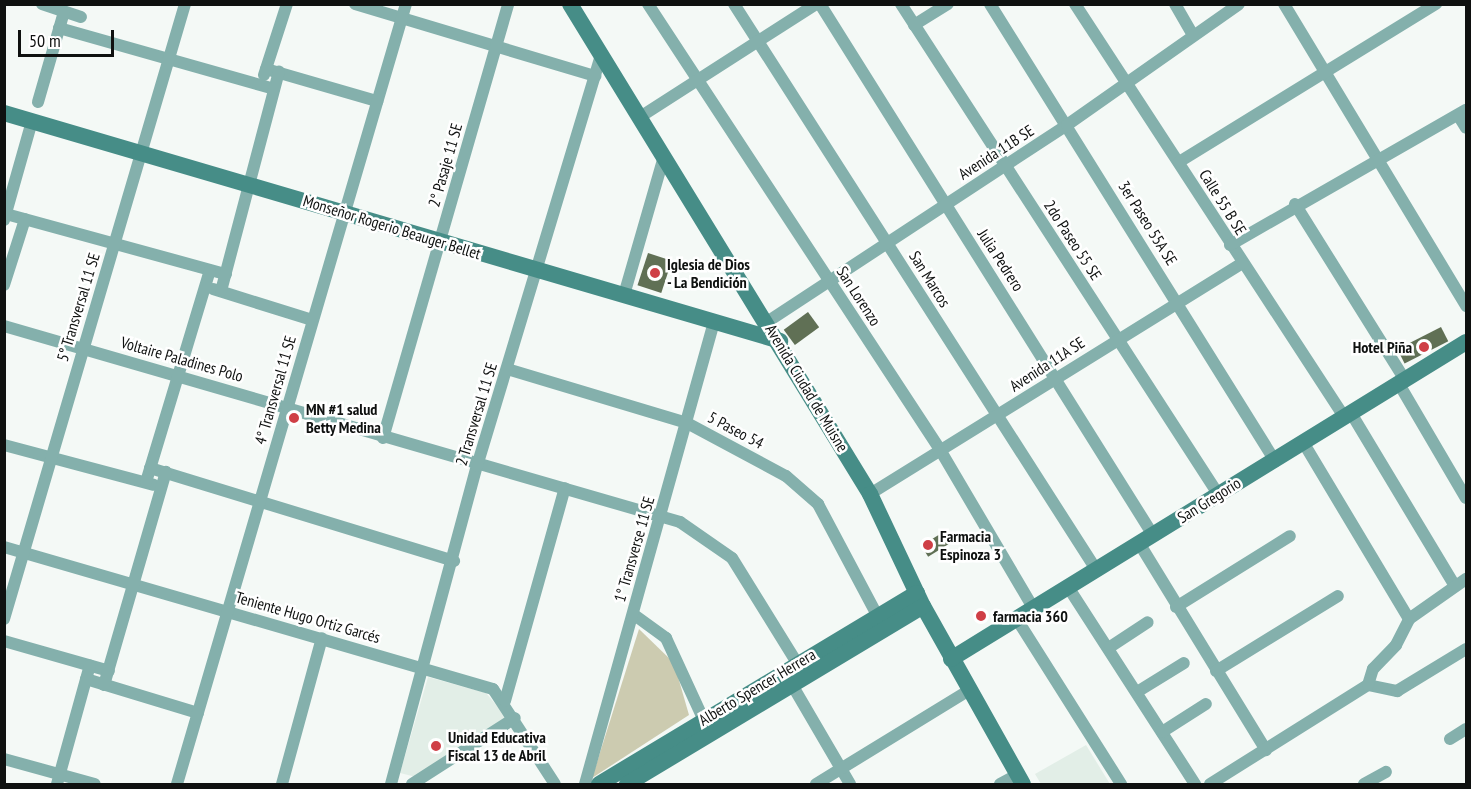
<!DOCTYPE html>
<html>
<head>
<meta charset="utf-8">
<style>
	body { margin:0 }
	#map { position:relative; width:1471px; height:789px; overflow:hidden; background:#f4f9f6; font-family:"PT Sans Narrow",sans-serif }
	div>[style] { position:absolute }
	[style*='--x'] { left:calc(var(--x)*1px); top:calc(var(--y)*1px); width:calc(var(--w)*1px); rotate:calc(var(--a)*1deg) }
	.built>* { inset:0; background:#e2eee7 }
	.green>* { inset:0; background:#cccbb0 }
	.building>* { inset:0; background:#607055; transform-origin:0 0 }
	.street>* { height:12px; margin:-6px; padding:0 6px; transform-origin:6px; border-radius:6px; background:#84b0ac }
	.secondary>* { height:16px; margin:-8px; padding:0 8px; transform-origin:8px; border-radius:8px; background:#468d87 }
	.dots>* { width:16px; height:16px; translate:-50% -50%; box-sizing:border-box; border:3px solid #fff; border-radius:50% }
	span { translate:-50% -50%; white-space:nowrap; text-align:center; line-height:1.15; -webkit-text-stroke:5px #fff; paint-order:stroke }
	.street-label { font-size:16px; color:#0f1110 }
	.poi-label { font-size:16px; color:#0f1110; font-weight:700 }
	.left { translate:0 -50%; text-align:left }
	.right { translate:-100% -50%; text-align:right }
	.frame { position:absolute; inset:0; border:6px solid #0f1110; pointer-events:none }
	.scale { position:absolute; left:18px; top:30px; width:96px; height:27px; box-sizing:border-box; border:3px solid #0f1110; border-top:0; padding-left:8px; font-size:18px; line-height:21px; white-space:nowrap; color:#0f1110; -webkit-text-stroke:4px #fff; paint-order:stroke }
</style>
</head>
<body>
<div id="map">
	<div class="built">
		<div style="clip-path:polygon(428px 677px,486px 693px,508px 719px,416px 777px,400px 773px)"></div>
		<div style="clip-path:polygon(1086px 745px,1110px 784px,1041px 784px,1035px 774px)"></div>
	</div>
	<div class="green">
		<div style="clip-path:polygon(639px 629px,674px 663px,689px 715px,592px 778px)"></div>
	</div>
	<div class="building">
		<div style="left:648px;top:253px;width:25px;height:34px;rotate:18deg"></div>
		<div style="left:808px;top:312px;width:19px;height:30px;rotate:54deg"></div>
		<div style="left:1441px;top:327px;width:16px;height:49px;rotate:63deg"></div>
		<div style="left:945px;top:531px;width:13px;height:28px;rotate:58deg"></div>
	</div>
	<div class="street">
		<div style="--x:42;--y:4;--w:41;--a:18.4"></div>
		<div style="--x:355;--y:4;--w:251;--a:16.7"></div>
		<div style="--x:648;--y:4;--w:531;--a:56.76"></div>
		<div style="--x:939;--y:448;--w:189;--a:59.5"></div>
		<div style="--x:734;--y:4;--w:673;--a:57.37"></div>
		<div style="--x:820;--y:4;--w:627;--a:57.91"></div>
		<div style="--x:901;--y:4;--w:584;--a:57.1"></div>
		<div style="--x:990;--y:4;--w:539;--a:58.05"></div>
		<div style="--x:1075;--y:4;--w:493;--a:56.9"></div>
		<div style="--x:1175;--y:4;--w:34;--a:60"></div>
		<div style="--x:1284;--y:4;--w:353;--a:58.9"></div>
		<div style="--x:914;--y:25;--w:40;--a:-32"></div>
		<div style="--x:59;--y:28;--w:223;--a:15.8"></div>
		<div style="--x:266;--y:69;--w:116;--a:16.1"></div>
		<div style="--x:264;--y:75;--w:75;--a:-72.1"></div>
		<div style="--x:38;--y:102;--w:94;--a:-73.9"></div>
		<div style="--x:1458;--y:115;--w:15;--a:58"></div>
		<div style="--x:640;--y:117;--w:209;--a:-32.7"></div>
		<div style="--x:1179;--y:162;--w:302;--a:-31.6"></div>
		<div style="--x:1295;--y:204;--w:208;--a:58"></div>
		<div style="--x:6;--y:214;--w:228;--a:15.3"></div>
		<div style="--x:4;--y:220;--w:103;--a:-74.2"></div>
		<div style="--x:1230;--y:245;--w:272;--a:-29.8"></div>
		<div style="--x:4;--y:285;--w:69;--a:-72.3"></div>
		<div style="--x:213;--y:289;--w:104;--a:17.4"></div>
		<div style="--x:221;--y:291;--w:227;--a:-75.2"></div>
		<div style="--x:624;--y:295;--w:145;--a:-73.9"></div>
		<div style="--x:767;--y:322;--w:359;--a:-33.3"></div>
		<div style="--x:1067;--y:125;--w:210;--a:-35.1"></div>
		<div style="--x:4;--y:326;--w:704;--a:16.17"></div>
		<div style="--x:680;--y:522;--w:63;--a:34.7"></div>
		<div style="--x:732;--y:558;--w:123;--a:58.2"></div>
		<div style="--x:507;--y:369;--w:188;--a:16.7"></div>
		<div style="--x:687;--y:423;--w:112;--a:28.2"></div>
		<div style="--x:786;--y:476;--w:43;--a:41.2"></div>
		<div style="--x:818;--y:504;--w:126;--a:62"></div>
		<div style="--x:1399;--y:384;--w:132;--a:59.6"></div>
		<div style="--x:1351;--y:413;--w:202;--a:59"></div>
		<div style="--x:383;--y:438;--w:452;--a:-73.9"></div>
		<div style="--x:1303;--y:442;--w:206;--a:59.1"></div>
		<div style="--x:4;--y:445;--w:155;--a:14.9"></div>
		<div style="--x:150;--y:468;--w:318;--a:17"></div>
		<div style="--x:146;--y:482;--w:221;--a:-73.2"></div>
		<div style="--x:870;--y:494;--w:438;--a:-31.8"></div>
		<div style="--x:1139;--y:543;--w:243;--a:58.5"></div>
		<div style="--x:4;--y:547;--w:509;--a:16.19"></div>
		<div style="--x:493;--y:689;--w:113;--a:56.9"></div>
		<div style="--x:1070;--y:590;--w:231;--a:57.2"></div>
		<div style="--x:1176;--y:607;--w:134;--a:-31.9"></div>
		<div style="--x:633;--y:614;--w:41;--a:36"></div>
		<div style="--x:666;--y:638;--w:84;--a:65.3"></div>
		<div style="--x:4;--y:619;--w:641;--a:-73.6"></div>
		<div style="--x:1018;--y:621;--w:193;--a:57.7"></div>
		<div style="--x:4;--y:641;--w:109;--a:15.9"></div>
		<div style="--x:1110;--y:647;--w:45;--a:-33.3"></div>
		<div style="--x:1216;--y:671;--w:143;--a:-31.6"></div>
		<div style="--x:86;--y:679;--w:117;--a:16.9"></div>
		<div style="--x:791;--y:683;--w:117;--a:59.7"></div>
		<div style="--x:104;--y:685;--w:222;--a:-73.8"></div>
		<div style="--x:1368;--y:685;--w:30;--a:12"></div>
		<div style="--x:1397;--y:691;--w:81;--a:-31.3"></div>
		<div style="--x:1137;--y:692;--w:55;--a:-31.7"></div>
		<div style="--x:505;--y:701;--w:221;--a:-74.3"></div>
		<div style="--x:1162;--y:732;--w:52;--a:-32.5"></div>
		<div style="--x:1450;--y:739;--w:19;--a:-32"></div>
		<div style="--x:4;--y:759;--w:94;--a:15.4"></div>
		<div style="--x:57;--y:784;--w:123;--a:-74.5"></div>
		<div style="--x:177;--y:784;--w:813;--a:-73.64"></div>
		<div style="--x:282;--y:784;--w:151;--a:-74.7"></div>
		<div style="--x:391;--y:784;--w:329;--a:-74.9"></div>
		<div style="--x:477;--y:466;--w:430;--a:-73.2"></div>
		<div style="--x:412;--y:784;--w:122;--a:-32.7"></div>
		<div style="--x:585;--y:784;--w:481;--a:-74.4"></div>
		<div style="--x:816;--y:784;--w:178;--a:-31.5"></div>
		<div style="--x:1000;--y:784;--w:19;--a:-28"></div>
		<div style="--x:1210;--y:784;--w:186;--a:-32.1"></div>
		<div style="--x:1368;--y:685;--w:17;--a:-73"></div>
		<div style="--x:1373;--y:669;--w:33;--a:-46"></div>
		<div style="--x:1396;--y:645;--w:29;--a:-63"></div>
		<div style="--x:1409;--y:619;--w:70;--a:-35.1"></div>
		<div style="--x:1364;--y:784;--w:25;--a:-29"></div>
	</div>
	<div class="secondary">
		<div style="--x:570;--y:4;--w:575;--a:58.52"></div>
		<div style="--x:870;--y:494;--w:124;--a:64.7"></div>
		<div style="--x:923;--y:606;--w:204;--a:60.7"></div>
		<div style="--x:4;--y:113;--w:809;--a:16.37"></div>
		<div style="--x:951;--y:659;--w:605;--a:-31.61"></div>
		<div style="--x:599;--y:784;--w:371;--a:-31"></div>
		<div style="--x:627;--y:784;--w:345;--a:-31"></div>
	</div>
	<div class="dots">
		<div style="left:655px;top:273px;background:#cf3f46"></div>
		<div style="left:1424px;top:347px;background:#cf3f46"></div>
		<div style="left:294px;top:418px;background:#cf3f46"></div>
		<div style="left:928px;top:545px;background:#cf3f46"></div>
		<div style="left:981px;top:616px;background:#cf3f46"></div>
		<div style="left:436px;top:746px;background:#cf3f46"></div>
	</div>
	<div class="street-label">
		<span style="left:996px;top:152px;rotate:-33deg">Avenida 11B SE</span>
		<span style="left:445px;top:165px;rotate:-74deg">2° Pasaje 11 SE</span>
		<span style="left:1223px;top:202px;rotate:58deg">Calle 55 B SE</span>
		<span style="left:1148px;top:223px;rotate:58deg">3er Paseo 55A SE</span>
		<span style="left:392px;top:227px;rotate:17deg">Monseñor Rogerio Beauger Bellet</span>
		<span style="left:1073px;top:240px;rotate:57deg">2do Paseo 55 SE</span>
		<span style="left:1001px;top:260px;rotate:57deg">Julia Pedrero</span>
		<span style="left:930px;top:279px;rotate:58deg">San Marcos</span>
		<span style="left:859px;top:296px;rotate:57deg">San Lorenzo</span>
		<span style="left:78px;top:307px;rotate:-73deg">5° Transversal 11 SE</span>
		<span style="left:182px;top:359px;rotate:16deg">Voltaire Paladines Polo</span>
		<span style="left:1047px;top:364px;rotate:-33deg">Avenida 11A SE</span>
		<span style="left:807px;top:388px;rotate:59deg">Avenida Ciudad de Muisne</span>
		<span style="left:275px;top:390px;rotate:-74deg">4° Transversal 11 SE</span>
		<span style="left:476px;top:414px;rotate:-73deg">2 Transversal 11 SE</span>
		<span style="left:736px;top:430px;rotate:28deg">5 Paseo 54</span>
		<span style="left:1209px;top:500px;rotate:-32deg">San Gregorio</span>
		<span style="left:634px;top:549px;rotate:-74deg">1° Transverse 11 SE</span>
		<span style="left:308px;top:617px;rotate:16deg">Teniente Hugo Ortiz Garcés</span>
		<span style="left:757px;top:687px;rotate:-31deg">Alberto Spencer Herrera</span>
	</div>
	<div class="poi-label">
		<span class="left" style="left:667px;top:273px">Iglesia de Dios<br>- La Bendición</span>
		<span class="right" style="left:1412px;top:347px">Hotel Piña</span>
		<span class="left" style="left:306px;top:418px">MN #1 salud<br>Betty Medina</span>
		<span class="left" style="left:940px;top:545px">Farmacia<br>Espinoza 3</span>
		<span class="left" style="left:993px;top:616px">farmacia 360</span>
		<span class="left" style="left:448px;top:746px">Unidad Educativa<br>Fiscal 13 de Abril</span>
	</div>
	<div class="frame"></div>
	<div class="scale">50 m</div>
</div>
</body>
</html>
